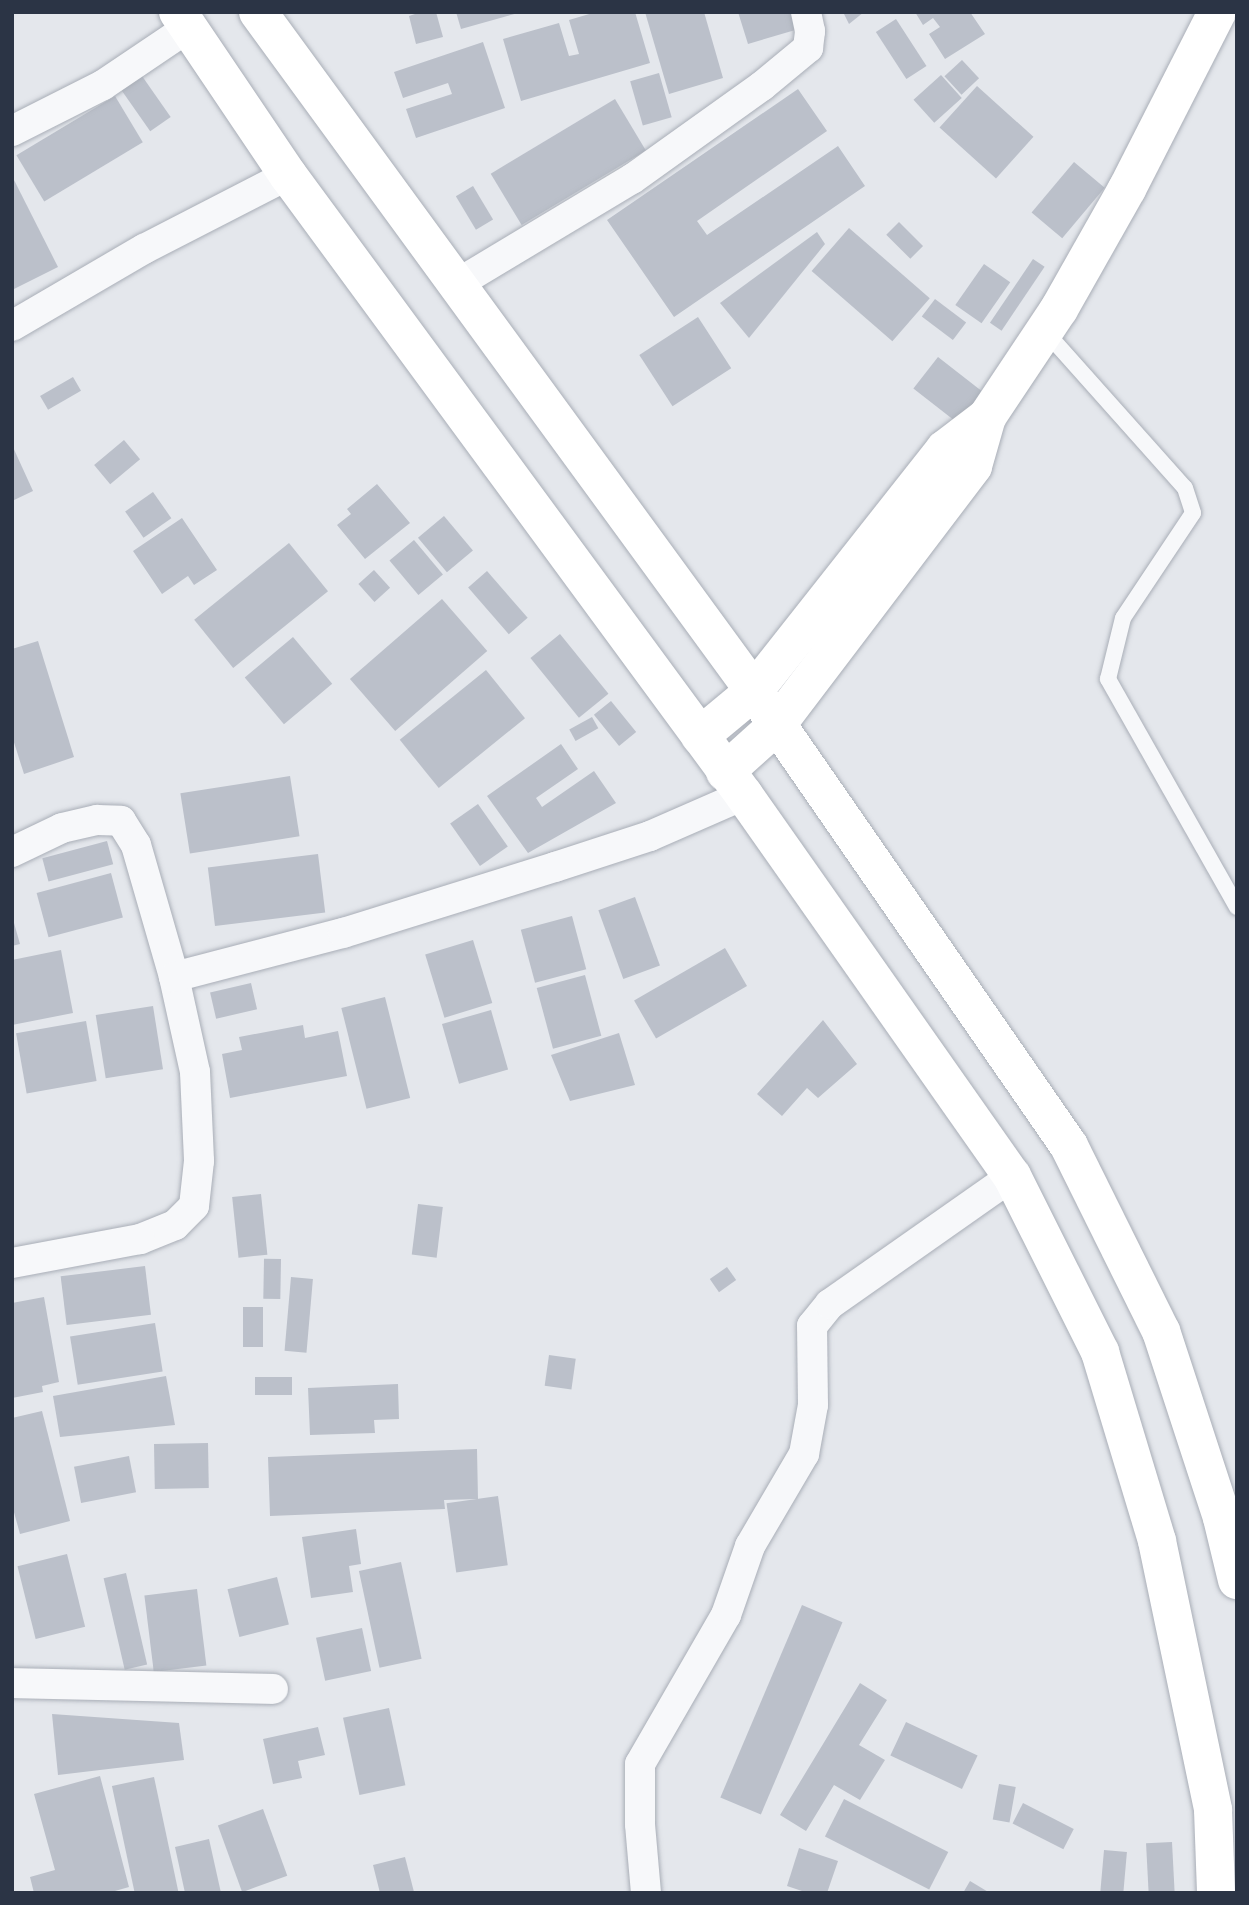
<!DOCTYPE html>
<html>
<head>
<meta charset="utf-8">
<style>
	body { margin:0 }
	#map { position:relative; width:1249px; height:1905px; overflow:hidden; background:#e4e7ec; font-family:Jost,sans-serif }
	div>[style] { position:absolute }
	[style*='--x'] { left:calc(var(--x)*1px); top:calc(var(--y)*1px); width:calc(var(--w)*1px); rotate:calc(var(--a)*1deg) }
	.building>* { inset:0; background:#bbc0ca; transform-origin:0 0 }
	.roads { filter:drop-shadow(0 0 2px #a9aeb7) drop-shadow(0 0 2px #a9aeb7) }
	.lane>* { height:16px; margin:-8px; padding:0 8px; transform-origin:8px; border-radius:8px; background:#f7f8fa }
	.street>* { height:30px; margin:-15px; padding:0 15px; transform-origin:15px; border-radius:15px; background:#f7f8fa }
	.secondary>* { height:38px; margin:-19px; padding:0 19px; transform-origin:19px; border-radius:19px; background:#fff }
	.highway>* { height:38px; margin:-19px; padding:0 19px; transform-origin:19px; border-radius:19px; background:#fff }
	span { translate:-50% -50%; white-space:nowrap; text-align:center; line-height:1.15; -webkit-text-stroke:5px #f4f6f9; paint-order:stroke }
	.frame { position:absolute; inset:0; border:14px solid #2b3445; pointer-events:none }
</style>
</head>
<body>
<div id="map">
	<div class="building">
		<div style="clip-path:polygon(421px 12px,436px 12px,443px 37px,416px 44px,409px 16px)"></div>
		<div style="clip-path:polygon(456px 12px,517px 12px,518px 13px,461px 29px)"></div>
		<div style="clip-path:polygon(596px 12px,635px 12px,650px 63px,521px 101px,503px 39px,559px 23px,569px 56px,579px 54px,569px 20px)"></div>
		<div style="clip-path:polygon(645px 12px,704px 12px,723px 78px,669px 94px)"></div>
		<div style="clip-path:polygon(738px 12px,797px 12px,802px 28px,748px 44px)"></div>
		<div style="clip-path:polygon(843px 12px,864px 12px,849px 24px)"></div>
		<div style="clip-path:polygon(915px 12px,970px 12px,985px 34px,945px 59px,929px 34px,940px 27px,933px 18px,923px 25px)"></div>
		<div style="left:896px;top:19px;width:56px;height:24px;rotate:57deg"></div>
		<div style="clip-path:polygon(483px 42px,505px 108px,416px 138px,406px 109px,452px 94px,448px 83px,403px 98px,394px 72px)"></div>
		<div style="left:962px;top:60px;width:25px;height:24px;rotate:47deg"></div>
		<div style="left:659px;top:73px;width:46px;height:30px;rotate:74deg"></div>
		<div style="left:941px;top:75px;width:31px;height:37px;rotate:48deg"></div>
		<div style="left:142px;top:76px;width:50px;height:25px;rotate:55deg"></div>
		<div style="left:977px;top:86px;width:76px;height:56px;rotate:42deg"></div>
		<div style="clip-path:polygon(798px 89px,827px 131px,697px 221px,707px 235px,838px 146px,865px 186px,674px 317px,607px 220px)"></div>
		<div style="left:115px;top:96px;width:54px;height:115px;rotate:59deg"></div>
		<div style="left:615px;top:99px;width:60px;height:145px;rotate:59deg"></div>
		<div style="left:1074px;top:162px;width:40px;height:66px;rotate:40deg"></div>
		<div style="clip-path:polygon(12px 176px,58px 267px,12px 290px)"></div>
		<div style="left:473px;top:186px;width:39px;height:20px;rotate:59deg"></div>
		<div style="left:899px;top:222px;width:34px;height:18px;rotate:45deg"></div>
		<div style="left:849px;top:228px;width:107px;height:57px;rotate:41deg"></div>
		<div style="clip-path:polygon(817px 232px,825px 244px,749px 338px,720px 303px)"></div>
		<div style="left:1033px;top:259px;width:14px;height:77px;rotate:34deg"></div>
		<div style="left:984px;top:264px;width:32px;height:50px;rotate:35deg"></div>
		<div style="left:935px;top:299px;width:39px;height:22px;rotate:37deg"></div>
		<div style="left:698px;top:317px;width:61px;height:70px;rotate:57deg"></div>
		<div style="left:938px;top:357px;width:57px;height:40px;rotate:38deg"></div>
		<div style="left:73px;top:377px;width:16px;height:38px;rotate:60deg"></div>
		<div style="left:124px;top:440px;width:25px;height:39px;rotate:50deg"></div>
		<div style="clip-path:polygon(12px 445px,33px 491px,12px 501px)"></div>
		<div style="clip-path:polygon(377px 484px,410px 523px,365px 559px,337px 525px,351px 514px,347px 509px)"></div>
		<div style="left:153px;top:492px;width:32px;height:34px;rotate:55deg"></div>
		<div style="left:444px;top:516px;width:45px;height:34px;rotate:50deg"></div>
		<div style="clip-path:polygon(182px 518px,217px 570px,194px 585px,188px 576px,162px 594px,133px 551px)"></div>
		<div style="left:414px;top:540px;width:45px;height:32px;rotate:50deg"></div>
		<div style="left:289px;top:543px;width:62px;height:122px;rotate:51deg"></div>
		<div style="left:374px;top:570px;width:24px;height:21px;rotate:48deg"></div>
		<div style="left:487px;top:571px;width:62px;height:25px;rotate:49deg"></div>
		<div style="left:442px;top:599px;width:69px;height:122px;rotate:49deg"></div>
		<div style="left:560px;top:634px;width:77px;height:38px;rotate:51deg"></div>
		<div style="left:293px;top:637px;width:61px;height:63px;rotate:50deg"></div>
		<div style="clip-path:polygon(38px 641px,74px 757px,24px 774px,12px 736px,12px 649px)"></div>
		<div style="left:486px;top:670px;width:62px;height:111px;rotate:51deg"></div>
		<div style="left:611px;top:701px;width:40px;height:22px;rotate:51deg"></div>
		<div style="left:592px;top:717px;width:13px;height:26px;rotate:61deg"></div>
		<div style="clip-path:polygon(561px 744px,578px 769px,536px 798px,542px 807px,594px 771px,616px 803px,528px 853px,487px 796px)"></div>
		<div style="left:290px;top:776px;width:61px;height:111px;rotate:81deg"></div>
		<div style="left:478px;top:804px;width:52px;height:34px;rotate:55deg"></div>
		<div style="left:107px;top:841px;width:24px;height:67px;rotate:75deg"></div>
		<div style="left:318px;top:854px;width:59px;height:111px;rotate:83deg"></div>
		<div style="left:111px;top:873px;width:46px;height:77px;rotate:75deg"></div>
		<div style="left:635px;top:897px;width:73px;height:39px;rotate:70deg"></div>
		<div style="clip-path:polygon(12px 916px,20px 944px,12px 946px)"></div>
		<div style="left:572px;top:916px;width:55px;height:53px;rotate:75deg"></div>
		<div style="left:473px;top:940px;width:66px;height:50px;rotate:73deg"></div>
		<div style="left:725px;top:948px;width:44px;height:105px;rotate:60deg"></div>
		<div style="clip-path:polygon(61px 950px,73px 1013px,12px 1025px,12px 960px)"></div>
		<div style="left:585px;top:975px;width:63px;height:50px;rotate:75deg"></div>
		<div style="left:251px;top:983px;width:27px;height:42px;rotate:77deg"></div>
		<div style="left:385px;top:997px;width:104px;height:45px;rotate:76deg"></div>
		<div style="left:153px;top:1006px;width:64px;height:58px;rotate:81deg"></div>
		<div style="left:491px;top:1010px;width:62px;height:51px;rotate:74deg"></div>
		<div style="clip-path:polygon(823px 1020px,857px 1064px,818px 1098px,807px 1088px,782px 1116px,757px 1094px)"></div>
		<div style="left:86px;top:1021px;width:61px;height:71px;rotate:80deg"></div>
		<div style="clip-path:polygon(303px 1025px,305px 1038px,338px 1031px,347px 1076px,230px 1098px,222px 1054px,242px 1050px,239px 1037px)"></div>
		<div style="clip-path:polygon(619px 1033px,635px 1085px,570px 1101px,551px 1055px)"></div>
		<div style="left:261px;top:1194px;width:61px;height:29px;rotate:84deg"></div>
		<div style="left:418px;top:1204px;width:25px;height:51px;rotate:7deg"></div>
		<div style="left:281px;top:1259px;width:40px;height:17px;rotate:91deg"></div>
		<div style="left:145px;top:1266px;width:49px;height:85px;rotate:83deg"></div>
		<div style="left:727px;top:1267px;width:16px;height:21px;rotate:55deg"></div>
		<div style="left:291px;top:1277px;width:22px;height:74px;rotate:5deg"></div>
		<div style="clip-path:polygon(44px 1297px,59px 1382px,42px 1386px,43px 1392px,12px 1398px,12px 1303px)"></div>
		<div style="left:243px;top:1307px;width:20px;height:40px"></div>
		<div style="left:155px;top:1323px;width:49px;height:86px;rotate:81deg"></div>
		<div style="left:549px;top:1355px;width:27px;height:31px;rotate:8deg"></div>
		<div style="clip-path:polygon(166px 1376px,175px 1425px,60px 1437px,53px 1396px)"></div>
		<div style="left:292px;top:1377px;width:18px;height:37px;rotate:90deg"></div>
		<div style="clip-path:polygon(398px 1384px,399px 1419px,374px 1420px,375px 1433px,310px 1435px,308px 1388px)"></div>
		<div style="clip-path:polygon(42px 1411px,70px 1521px,20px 1534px,12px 1505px,12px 1418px)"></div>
		<div style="left:208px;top:1443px;width:45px;height:54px;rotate:89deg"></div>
		<div style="clip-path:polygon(477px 1449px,478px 1499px,444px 1500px,445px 1509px,270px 1516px,268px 1457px)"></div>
		<div style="left:129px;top:1456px;width:37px;height:56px;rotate:79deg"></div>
		<div style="left:498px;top:1496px;width:70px;height:52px;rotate:82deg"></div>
		<div style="clip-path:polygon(356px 1529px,361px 1564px,349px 1566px,353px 1592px,311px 1598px,302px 1537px)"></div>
		<div style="left:67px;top:1554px;width:75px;height:51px;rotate:76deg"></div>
		<div style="left:401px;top:1562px;width:99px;height:43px;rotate:78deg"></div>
		<div style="left:126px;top:1573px;width:94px;height:23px;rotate:77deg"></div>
		<div style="left:277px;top:1577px;width:49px;height:51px;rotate:76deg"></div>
		<div style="left:197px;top:1589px;width:77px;height:53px;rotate:83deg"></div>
		<div style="left:802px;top:1605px;width:44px;height:209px;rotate:23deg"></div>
		<div style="left:362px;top:1628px;width:44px;height:47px;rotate:78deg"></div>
		<div style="clip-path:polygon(860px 1683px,887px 1700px,859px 1745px,885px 1760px,860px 1800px,834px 1785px,806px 1831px,780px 1815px)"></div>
		<div style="left:389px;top:1708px;width:79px;height:47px;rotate:78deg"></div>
		<div style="clip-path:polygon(52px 1714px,179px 1723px,184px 1760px,58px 1775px)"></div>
		<div style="left:906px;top:1722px;width:79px;height:37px;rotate:25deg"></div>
		<div style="clip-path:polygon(318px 1727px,325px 1755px,298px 1761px,302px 1778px,273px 1784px,263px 1739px)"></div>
		<div style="clip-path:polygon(100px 1776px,129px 1887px,108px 1893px,34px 1893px,30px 1877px,55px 1870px,34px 1794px)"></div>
		<div style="left:154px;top:1777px;width:118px;height:43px;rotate:78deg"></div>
		<div style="left:999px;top:1784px;width:17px;height:36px;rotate:10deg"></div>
		<div style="left:844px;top:1799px;width:117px;height:42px;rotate:27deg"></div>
		<div style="left:1023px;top:1803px;width:57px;height:23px;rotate:27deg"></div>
		<div style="left:263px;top:1809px;width:71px;height:48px;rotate:70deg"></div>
		<div style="clip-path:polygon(209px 1839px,221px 1893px,185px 1893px,175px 1847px)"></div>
		<div style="left:1172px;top:1842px;width:51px;height:26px;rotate:87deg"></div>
		<div style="clip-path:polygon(799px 1848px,838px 1861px,827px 1893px,808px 1893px,787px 1886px)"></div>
		<div style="left:1104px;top:1850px;width:23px;height:43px;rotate:5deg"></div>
		<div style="clip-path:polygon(405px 1857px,414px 1892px,380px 1893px,373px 1865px)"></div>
		<div style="clip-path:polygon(970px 1881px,990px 1893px,963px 1893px)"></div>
	</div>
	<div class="roads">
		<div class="lane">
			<div style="--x:1045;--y:331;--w:210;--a:48.3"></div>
			<div style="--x:1185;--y:488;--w:26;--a:72"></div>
			<div style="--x:1193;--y:513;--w:126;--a:123.7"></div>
			<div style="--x:1123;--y:618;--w:63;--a:103.8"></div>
			<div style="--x:1108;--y:679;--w:262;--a:60.5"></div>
		</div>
		<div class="street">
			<div style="--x:12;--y:131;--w:102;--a:-26.8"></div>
			<div style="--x:103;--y:85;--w:104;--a:-34"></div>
			<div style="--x:457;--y:284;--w:204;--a:-31"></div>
			<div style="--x:632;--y:179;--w:160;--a:-35.6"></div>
			<div style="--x:762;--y:86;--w:60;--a:-39.6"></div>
			<div style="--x:808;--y:48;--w:17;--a:-83"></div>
			<div style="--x:810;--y:31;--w:19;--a:-102"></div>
			<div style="--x:12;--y:326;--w:153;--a:-30.3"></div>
			<div style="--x:144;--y:249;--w:162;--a:-27.2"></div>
			<div style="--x:12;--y:852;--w:55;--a:-25.6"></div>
			<div style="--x:62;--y:828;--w:36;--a:-13"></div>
			<div style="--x:97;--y:820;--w:24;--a:2"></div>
			<div style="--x:121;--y:821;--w:28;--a:58"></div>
			<div style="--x:136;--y:845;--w:137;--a:73.9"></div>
			<div style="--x:174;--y:977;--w:97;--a:77.5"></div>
			<div style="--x:195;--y:1072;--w:89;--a:87.4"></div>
			<div style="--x:199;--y:1161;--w:45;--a:96.3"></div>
			<div style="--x:194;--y:1206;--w:27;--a:135"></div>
			<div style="--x:175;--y:1225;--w:38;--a:158"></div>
			<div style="--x:140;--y:1239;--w:130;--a:169.4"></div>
			<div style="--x:174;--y:977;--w:175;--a:-14.6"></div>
			<div style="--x:343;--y:933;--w:222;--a:-17.3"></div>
			<div style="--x:555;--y:867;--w:100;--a:-18.1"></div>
			<div style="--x:650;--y:836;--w:103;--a:-23.6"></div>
			<div style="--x:12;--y:1683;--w:261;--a:1.3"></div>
			<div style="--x:646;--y:1893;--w:69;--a:-95"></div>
			<div style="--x:640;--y:1824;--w:60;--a:-90"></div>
			<div style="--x:640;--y:1764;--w:172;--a:-60"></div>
			<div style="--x:726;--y:1615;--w:73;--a:-70.8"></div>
			<div style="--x:750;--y:1546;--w:107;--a:-59.6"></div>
			<div style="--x:804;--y:1454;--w:50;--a:-79.6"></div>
			<div style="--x:813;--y:1405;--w:79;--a:-90.7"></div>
			<div style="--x:812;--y:1326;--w:28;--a:-51"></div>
			<div style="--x:830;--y:1304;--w:223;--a:-35.1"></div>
		</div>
		<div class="secondary">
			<div style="--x:700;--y:736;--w:70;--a:-39.8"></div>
			<div style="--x:754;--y:691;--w:308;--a:-51.7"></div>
			<div style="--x:945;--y:449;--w:53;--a:-37.3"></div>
			<div style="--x:725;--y:772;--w:69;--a:-42"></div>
			<div style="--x:776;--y:726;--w:326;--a:-52.8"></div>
			<div style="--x:973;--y:466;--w:51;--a:-74.1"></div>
			<div style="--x:987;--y:417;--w:130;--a:-56.3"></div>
			<div style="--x:1059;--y:309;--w:138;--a:-60.5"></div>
			<div style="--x:1127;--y:189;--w:199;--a:-63"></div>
		</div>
		<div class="highway">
			<div style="--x:178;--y:12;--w:197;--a:56"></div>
			<div style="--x:288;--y:175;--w:770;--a:53.67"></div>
			<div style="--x:744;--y:795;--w:466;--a:54.9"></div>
			<div style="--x:1012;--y:1176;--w:197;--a:63.4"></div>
			<div style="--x:1100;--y:1352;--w:197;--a:73.2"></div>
			<div style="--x:1157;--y:1541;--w:275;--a:78.2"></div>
			<div style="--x:1213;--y:1810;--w:83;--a:87.9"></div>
			<div style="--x:258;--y:12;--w:841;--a:53.85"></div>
			<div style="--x:754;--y:691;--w:553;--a:55.3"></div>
			<div style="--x:1069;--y:1146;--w:207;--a:63.6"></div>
			<div style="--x:1161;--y:1331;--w:197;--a:71.9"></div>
			<div style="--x:1222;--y:1518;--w:64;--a:76.4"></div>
		</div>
	</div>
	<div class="frame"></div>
</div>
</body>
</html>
